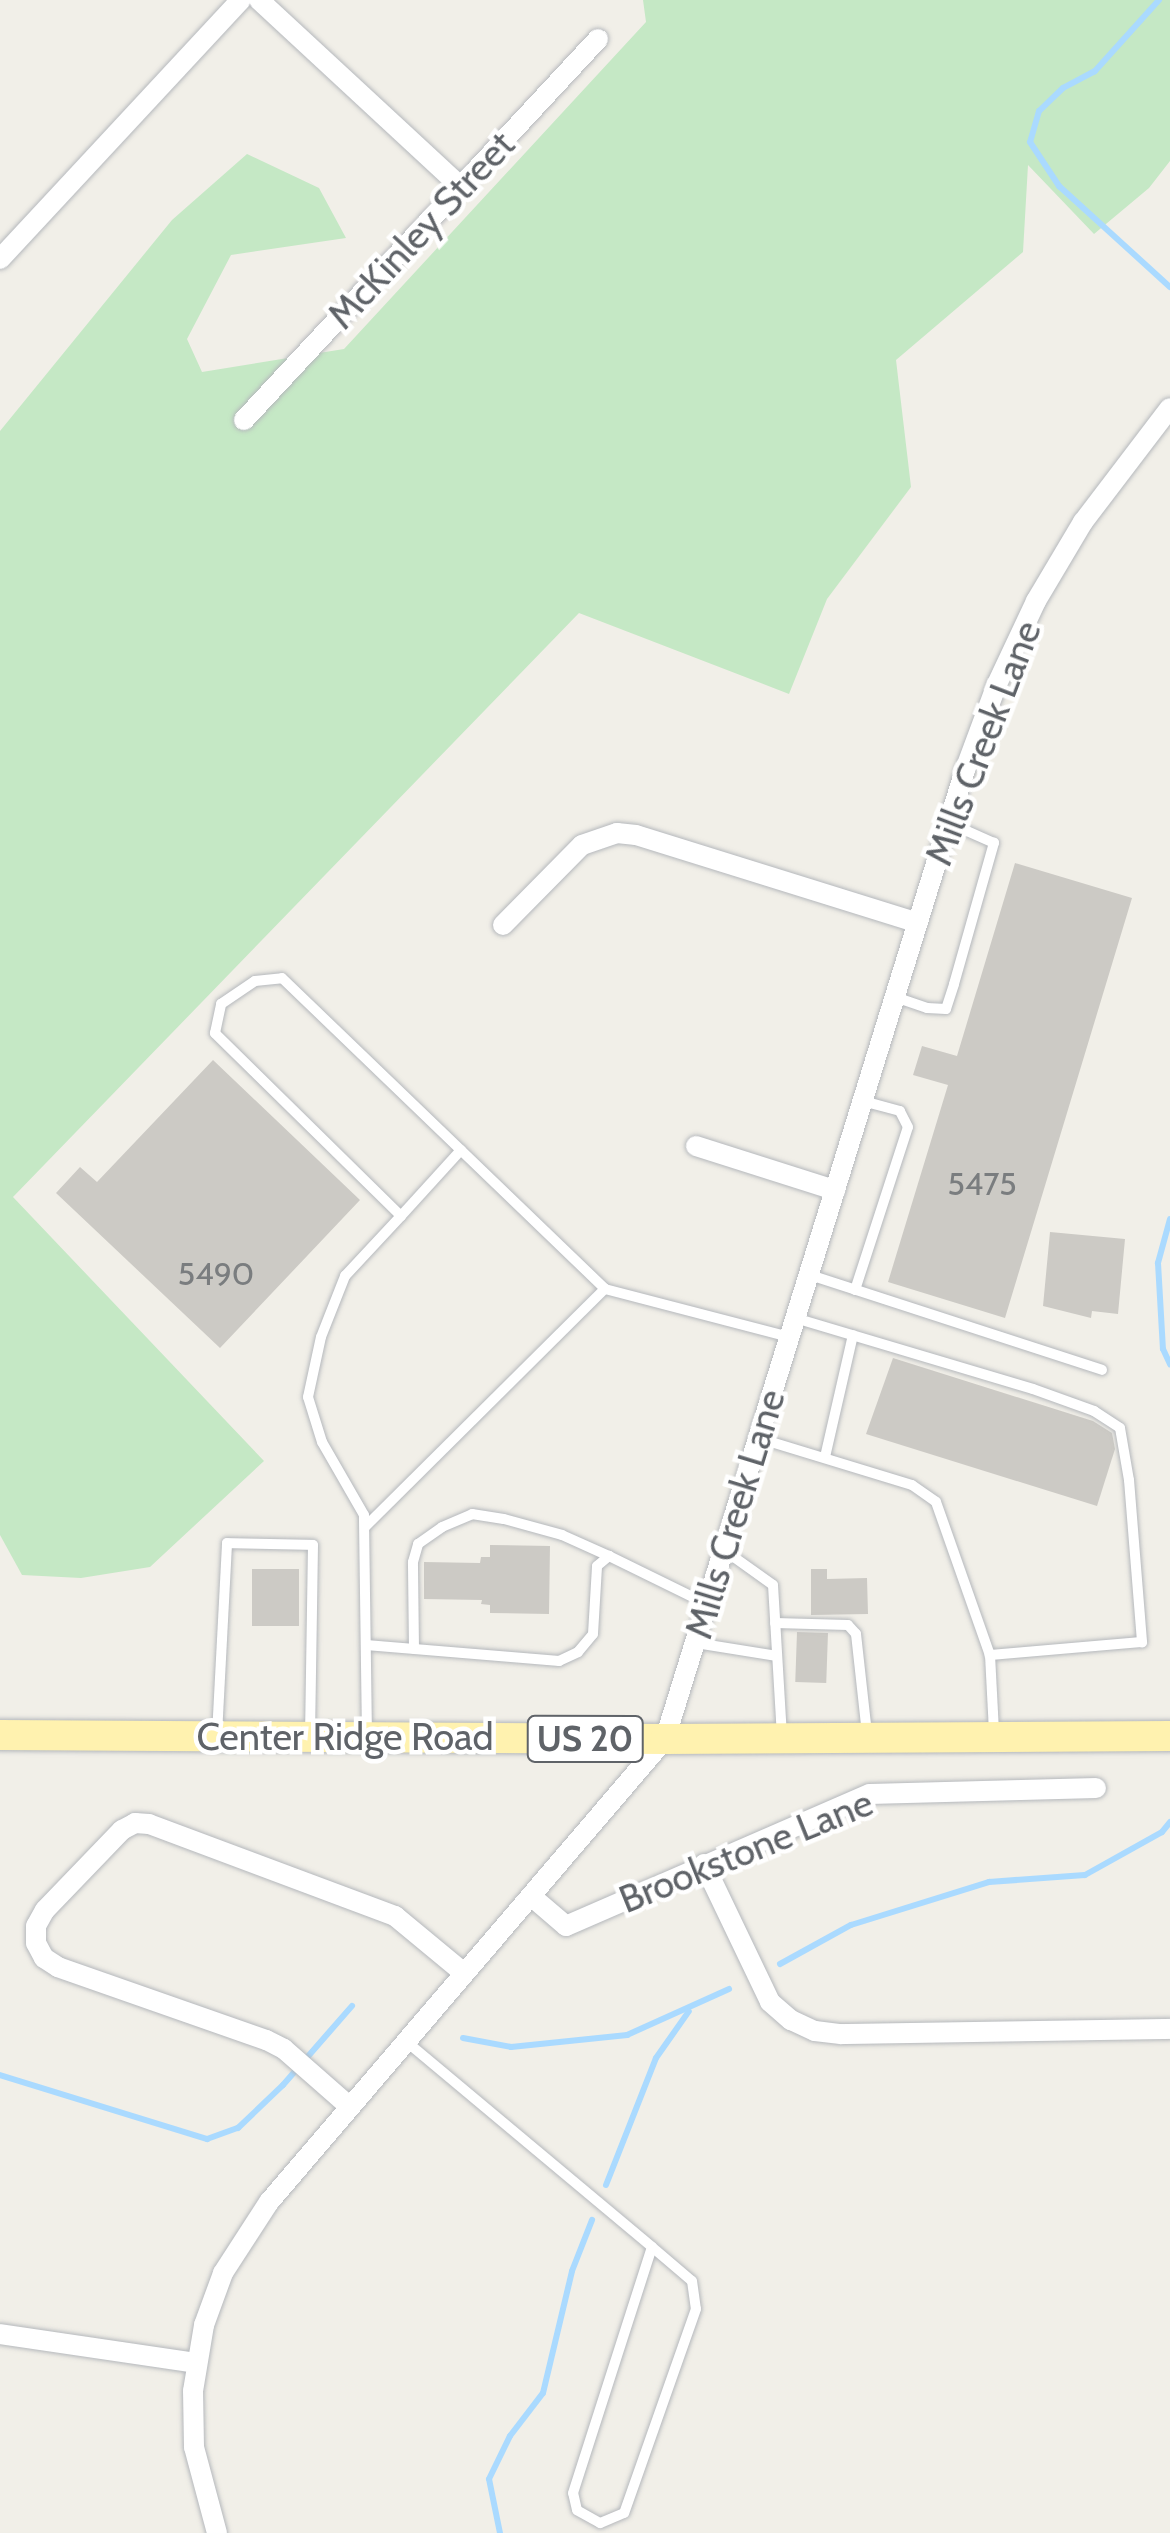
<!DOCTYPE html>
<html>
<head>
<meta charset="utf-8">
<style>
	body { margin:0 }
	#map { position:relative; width:1170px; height:2533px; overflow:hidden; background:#f1efe8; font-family:Cabin,sans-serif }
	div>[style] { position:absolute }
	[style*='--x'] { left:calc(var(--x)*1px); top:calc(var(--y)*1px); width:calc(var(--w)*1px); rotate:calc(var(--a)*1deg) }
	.green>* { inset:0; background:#c5e8c5 }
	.stream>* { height:6px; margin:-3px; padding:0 3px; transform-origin:3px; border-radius:3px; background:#aadaff }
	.building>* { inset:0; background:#cccac5; transform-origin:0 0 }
	.roads { filter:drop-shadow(0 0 2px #b5b8bc) drop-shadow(0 0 2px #b5b8bc) }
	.lane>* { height:10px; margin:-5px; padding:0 5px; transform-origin:5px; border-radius:5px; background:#fff }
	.street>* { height:20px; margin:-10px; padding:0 10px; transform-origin:10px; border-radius:10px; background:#fff }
	.primary>* { height:30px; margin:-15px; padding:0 15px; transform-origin:15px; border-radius:15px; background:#fff2af }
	span { translate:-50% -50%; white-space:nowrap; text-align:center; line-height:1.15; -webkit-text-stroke:9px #fff; paint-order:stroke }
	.number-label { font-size:32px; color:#7a7d7f }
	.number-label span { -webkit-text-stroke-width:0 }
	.shield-label span { padding:2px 8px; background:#fff; border:2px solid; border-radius:8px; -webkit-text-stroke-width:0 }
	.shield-label { font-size:35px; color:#5f6368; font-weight:700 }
	.street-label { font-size:38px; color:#5f6368 }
</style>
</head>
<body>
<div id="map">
	<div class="green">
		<div style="clip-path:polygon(643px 0,1170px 0,1170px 161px,1149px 188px,1094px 234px,1028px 165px,1023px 252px,896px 360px,911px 487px,827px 599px,789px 694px,579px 613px,13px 1197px,264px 1461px,150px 1567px,81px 1578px,22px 1575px,0 1535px,0 431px,172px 220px,247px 154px,319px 188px,346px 238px,231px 255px,187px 339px,202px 372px,344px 349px,646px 22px)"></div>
	</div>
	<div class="stream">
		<div style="--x:1159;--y:0;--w:96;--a:132"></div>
		<div style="--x:1095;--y:71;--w:36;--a:152"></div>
		<div style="--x:1063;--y:88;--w:33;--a:136"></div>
		<div style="--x:1039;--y:111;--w:32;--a:106"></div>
		<div style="--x:1030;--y:142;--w:53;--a:56.6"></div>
		<div style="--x:1059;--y:186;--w:150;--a:42.3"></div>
		<div style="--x:1170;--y:1219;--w:46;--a:105.3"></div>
		<div style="--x:1158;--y:1263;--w:86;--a:86.7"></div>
		<div style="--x:1163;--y:1349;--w:17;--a:65"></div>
		<div style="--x:780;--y:1964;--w:81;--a:-28.8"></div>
		<div style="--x:851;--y:1925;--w:145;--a:-17.3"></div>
		<div style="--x:989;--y:1882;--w:96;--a:-4.2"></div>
		<div style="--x:1085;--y:1875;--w:88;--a:-29.2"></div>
		<div style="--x:1162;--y:1832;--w:13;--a:-51"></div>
		<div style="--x:463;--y:2038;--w:49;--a:10.6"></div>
		<div style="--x:511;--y:2047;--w:117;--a:-5.9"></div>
		<div style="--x:627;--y:2035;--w:112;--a:-24.3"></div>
		<div style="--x:0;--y:2075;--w:217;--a:17.2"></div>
		<div style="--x:207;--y:2139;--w:33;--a:-20"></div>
		<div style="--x:238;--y:2128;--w:62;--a:-43.7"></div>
		<div style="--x:283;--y:2085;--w:105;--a:-48.9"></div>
		<div style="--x:606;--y:2185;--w:136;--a:-68.5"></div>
		<div style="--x:656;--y:2058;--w:57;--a:-54.9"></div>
		<div style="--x:500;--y:2533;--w:55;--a:-101.5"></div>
		<div style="--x:489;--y:2479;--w:48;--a:-64"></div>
		<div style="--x:510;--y:2436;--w:54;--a:-52.5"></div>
		<div style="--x:543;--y:2393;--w:125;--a:-76.6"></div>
		<div style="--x:572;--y:2271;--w:55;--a:-68.6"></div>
	</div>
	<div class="building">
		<div style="clip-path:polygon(1015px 863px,1132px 898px,1005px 1318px,888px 1282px,948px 1085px,913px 1075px,922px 1046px,957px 1056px)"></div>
		<div style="clip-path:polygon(213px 1060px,360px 1200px,220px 1348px,56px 1193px,80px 1167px,97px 1182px)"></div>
		<div style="clip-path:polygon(1050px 1232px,1125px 1239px,1118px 1314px,1092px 1311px,1091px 1318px,1043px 1306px)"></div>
		<div style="clip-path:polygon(893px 1358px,1093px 1421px,1112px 1433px,1115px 1449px,1097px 1506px,866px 1434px)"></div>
		<div style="clip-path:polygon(490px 1545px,550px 1546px,549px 1614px,490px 1613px,490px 1605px,481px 1604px,482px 1600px,424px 1599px,424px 1562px,480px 1563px,481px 1557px,490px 1557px)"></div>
		<div style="left:252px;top:1569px;width:47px;height:57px"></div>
		<div style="clip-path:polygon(811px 1569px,827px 1569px,827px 1579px,867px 1578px,868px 1614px,811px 1615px)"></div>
		<div style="left:797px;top:1632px;width:31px;height:50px;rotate:2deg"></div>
	</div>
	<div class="roads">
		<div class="lane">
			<div style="--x:895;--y:997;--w:34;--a:19"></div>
			<div style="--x:927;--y:1008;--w:19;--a:3"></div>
			<div style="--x:946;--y:1009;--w:26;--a:-72"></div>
			<div style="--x:954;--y:984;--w:147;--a:-74.2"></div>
			<div style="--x:994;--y:843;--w:49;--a:-156"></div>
			<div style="--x:401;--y:1216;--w:89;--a:-47.7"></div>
			<div style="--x:810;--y:1275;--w:307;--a:18"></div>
			<div style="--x:855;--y:1290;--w:171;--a:-72"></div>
			<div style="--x:908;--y:1127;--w:18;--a:-117"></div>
			<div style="--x:900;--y:1111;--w:38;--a:-165"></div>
			<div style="--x:795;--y:1318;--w:248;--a:16.6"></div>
			<div style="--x:1033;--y:1389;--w:65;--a:19.8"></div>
			<div style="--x:1094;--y:1411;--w:31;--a:33"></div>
			<div style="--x:1120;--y:1428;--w:53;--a:80.2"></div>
			<div style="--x:1129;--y:1480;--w:163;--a:85.4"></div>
			<div style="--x:1142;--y:1642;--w:153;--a:175.1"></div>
			<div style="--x:990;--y:1655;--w:77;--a:87"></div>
			<div style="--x:758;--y:1438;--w:161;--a:17"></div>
			<div style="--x:912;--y:1485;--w:29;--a:35"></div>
			<div style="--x:936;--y:1502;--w:162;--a:70.6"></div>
			<div style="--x:825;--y:1457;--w:125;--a:-77.1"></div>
			<div style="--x:365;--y:1527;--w:338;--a:-44.8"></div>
			<div style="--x:724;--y:1550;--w:60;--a:35.5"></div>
			<div style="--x:773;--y:1585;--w:152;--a:86.6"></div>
			<div style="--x:775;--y:1623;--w:73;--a:1.6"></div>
			<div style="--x:848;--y:1625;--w:12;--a:48"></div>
			<div style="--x:856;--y:1634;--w:100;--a:83.7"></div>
			<div style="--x:696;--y:1643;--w:82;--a:9.1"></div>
			<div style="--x:366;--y:1645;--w:194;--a:4.7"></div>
			<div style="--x:559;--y:1661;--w:21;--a:-25"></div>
			<div style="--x:578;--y:1652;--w:23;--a:-50"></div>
			<div style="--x:593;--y:1634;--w:68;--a:-86.6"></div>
			<div style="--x:597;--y:1566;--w:16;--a:-40"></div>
			<div style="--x:609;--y:1556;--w:109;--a:26.1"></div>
			<div style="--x:414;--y:1649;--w:87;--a:-90.7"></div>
			<div style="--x:413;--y:1562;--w:19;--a:-74"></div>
			<div style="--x:418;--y:1544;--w:29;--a:-35"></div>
			<div style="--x:442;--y:1527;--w:33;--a:-23"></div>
			<div style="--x:472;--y:1514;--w:32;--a:9"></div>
			<div style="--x:504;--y:1519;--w:60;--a:15.4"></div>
			<div style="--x:562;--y:1535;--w:51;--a:24.1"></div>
			<div style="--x:217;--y:1735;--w:192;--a:-87"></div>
			<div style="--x:227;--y:1543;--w:86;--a:1.3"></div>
			<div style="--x:313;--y:1545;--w:191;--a:90.9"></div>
			<div style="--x:367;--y:1736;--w:221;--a:-90.8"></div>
			<div style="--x:364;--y:1515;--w:84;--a:-119.9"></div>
			<div style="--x:322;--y:1442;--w:47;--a:-107.3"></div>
			<div style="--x:308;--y:1397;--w:61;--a:-77.8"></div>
			<div style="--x:321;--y:1337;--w:66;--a:-68.5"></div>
			<div style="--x:345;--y:1276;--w:82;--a:-47"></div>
			<div style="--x:401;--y:1216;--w:261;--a:-135.5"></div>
			<div style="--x:215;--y:1033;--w:30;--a:-78"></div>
			<div style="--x:221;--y:1004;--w:41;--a:-34.1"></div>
			<div style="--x:255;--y:981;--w:27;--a:-6"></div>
			<div style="--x:282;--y:978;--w:448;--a:43.9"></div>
			<div style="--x:605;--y:1289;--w:190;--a:14.6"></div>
			<div style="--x:407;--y:2042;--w:319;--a:39.9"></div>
			<div style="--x:652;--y:2247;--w:52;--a:40.4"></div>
			<div style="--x:692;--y:2281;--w:28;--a:82"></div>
			<div style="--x:696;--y:2309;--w:216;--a:109.4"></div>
			<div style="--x:624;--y:2513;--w:26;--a:157"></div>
			<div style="--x:600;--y:2523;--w:26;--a:-151"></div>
			<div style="--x:577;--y:2510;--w:17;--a:-103"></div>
			<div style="--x:573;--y:2493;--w:258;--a:-72.2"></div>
		</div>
		<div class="street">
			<div style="--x:259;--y:0;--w:275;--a:42.8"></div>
			<div style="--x:0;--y:259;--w:354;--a:-47.1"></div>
			<div style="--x:244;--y:420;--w:520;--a:-47.1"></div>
			<div style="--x:503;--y:925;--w:112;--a:-45.4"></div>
			<div style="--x:582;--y:845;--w:37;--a:-19"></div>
			<div style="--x:617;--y:833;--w:19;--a:6"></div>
			<div style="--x:636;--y:835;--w:295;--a:17.3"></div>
			<div style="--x:696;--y:1146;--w:146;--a:17.6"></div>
			<div style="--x:704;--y:1864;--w:153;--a:64.4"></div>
			<div style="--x:770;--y:2002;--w:28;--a:41"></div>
			<div style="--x:791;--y:2020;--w:26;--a:25"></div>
			<div style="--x:815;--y:2031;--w:26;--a:7"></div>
			<div style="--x:841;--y:2034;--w:329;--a:-0.9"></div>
			<div style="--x:531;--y:1896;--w:46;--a:40.6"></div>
			<div style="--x:566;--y:1926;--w:331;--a:-23.5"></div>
			<div style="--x:870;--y:1794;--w:226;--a:-1.5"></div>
			<div style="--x:350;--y:2107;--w:88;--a:-138.7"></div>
			<div style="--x:284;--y:2049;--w:20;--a:-153"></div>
			<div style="--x:266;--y:2040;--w:220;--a:-160.7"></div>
			<div style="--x:58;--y:1967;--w:17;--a:-147"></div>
			<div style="--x:44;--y:1958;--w:17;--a:-118"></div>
			<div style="--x:36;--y:1943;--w:17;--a:-90"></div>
			<div style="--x:36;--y:1926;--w:18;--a:-61"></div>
			<div style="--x:45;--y:1910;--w:111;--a:-46.1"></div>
			<div style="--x:122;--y:1830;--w:15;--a:-28"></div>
			<div style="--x:135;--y:1823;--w:14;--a:4"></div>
			<div style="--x:149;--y:1824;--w:263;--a:20.5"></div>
			<div style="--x:395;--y:1916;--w:89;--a:39.6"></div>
			<div style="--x:0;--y:2334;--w:198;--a:8.4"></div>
			<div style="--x:217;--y:2533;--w:89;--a:-105"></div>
			<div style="--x:194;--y:2447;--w:56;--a:-91"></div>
			<div style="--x:193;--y:2391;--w:67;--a:-80.5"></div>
			<div style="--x:204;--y:2325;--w:55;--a:-69.9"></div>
			<div style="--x:223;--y:2273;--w:85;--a:-57.1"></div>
			<div style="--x:269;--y:2202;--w:609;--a:-49.46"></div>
			<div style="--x:665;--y:1739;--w:1014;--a:-72.8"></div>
			<div style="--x:965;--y:770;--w:92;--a:-69.6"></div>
			<div style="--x:997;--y:684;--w:92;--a:-64.8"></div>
			<div style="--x:1036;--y:601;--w:92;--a:-59.3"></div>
			<div style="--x:1083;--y:522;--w:143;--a:-52.7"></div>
		</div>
		<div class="primary">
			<div style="--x:0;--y:1735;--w:665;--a:0.34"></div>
			<div style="--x:665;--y:1739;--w:505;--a:-0.34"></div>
		</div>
	</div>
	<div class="number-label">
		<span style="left:982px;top:1184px">5475</span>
		<span style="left:216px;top:1274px">5490</span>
	</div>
	<div class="shield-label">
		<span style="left:585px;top:1739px">US 20</span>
	</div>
	<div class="street-label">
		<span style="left:421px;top:230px;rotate:-47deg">McKinley Street</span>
		<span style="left:983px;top:743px;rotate:-69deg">Mills Creek Lane</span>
		<span style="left:735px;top:1514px;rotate:-73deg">Mills Creek Lane</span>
		<span style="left:345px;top:1737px">Center Ridge Road</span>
		<span style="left:746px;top:1851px;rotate:-22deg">Brookstone Lane</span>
	</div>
</div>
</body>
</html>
